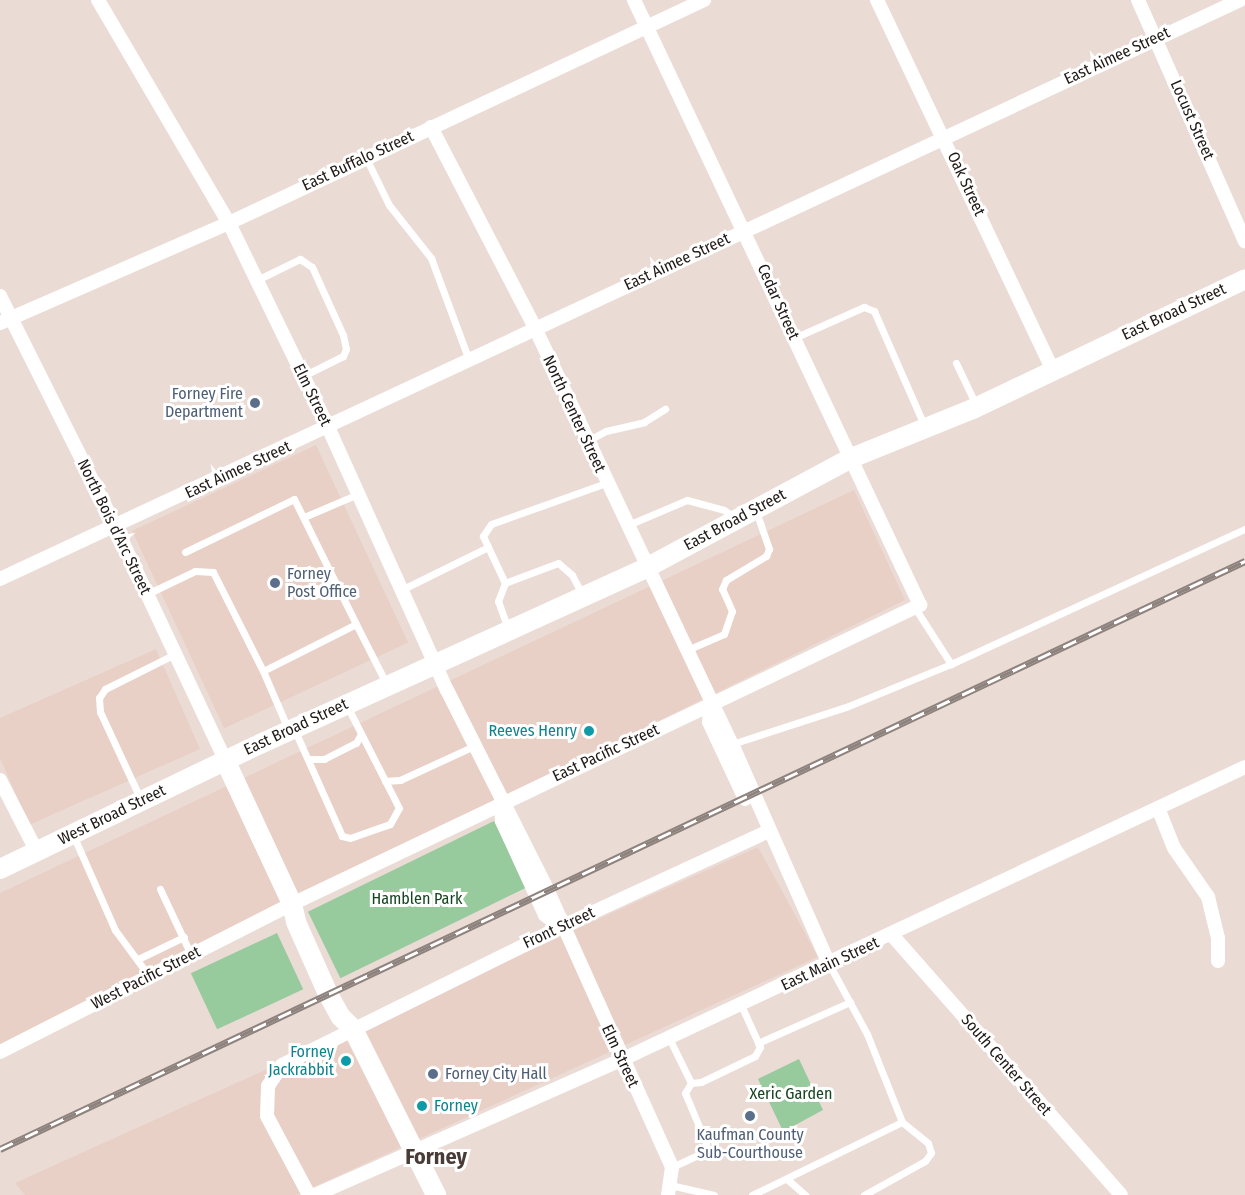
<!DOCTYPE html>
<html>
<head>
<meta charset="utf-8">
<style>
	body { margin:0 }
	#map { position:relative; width:1245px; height:1195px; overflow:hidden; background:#ebdbd5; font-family:"Fira Sans Condensed",sans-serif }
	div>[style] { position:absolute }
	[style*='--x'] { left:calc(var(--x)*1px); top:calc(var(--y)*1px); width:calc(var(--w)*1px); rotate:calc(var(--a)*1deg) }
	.built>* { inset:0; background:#e8d0c6; transform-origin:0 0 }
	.green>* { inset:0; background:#97ca9c; transform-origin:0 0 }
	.lane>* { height:7px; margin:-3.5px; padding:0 3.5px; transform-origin:3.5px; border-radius:3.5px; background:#fff }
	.street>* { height:14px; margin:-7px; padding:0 7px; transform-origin:7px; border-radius:7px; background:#fff }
	.secondary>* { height:20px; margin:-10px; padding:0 10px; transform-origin:10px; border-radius:10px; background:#fff }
	.rail>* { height:7px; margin-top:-3.5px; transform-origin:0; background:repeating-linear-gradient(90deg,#fff 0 14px,#8d827d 0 28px); box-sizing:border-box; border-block:2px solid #8d827d }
	.dots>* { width:16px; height:16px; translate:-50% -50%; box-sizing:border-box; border:3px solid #fff; border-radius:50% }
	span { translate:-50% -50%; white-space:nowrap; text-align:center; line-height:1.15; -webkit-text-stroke:6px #fff; paint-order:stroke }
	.street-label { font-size:16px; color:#1e1816 }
	.service-label { font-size:16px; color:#4e5e75 }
	.right { translate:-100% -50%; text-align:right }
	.left { translate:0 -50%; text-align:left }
	.culture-label { font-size:16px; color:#0d838f }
	.park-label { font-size:16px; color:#13451e }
	.district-label { font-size:22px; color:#493c37; font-weight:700 }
</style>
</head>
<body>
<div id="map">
	<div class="built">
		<div style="left:316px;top:445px;width:218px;height:203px;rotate:65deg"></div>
		<div style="clip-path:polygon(854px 490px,905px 600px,0 1044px,0 893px)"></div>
		<div style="clip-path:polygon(156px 649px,200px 749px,29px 825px,0 758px,0 718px)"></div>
		<div style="clip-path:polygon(758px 847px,818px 957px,296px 1195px,25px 1195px,15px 1183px)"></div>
	</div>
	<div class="green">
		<div style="left:494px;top:821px;width:74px;height:207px;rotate:64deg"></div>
		<div style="left:277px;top:933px;width:62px;height:95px;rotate:65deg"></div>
		<div style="clip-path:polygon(799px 1059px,823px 1110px,786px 1130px,782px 1129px,758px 1079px)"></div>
	</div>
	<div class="lane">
		<div style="--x:366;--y:158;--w:52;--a:63.9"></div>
		<div style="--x:389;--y:205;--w:68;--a:51.6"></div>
		<div style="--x:431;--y:258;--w:109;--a:69.6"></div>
		<div style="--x:257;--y:280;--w:48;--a:-26"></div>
		<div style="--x:300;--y:259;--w:14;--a:34"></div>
		<div style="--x:312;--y:267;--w:75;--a:65.5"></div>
		<div style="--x:343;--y:335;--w:14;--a:78"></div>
		<div style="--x:346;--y:349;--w:8;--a:113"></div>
		<div style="--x:343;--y:356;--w:45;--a:153.4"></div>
		<div style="--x:794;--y:338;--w:77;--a:-23.9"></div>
		<div style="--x:864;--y:307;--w:11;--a:22"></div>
		<div style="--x:874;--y:311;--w:127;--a:66.3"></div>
		<div style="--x:956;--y:363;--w:47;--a:64.5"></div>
		<div style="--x:587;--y:441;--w:21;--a:-28"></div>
		<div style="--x:606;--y:431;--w:39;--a:-13"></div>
		<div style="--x:644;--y:422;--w:25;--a:-32"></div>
		<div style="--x:304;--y:517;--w:59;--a:-23.1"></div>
		<div style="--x:628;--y:525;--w:64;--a:-23"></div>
		<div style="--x:687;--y:500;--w:38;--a:15"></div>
		<div style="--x:724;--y:510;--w:12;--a:35"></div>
		<div style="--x:185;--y:552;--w:121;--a:-25.9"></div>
		<div style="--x:294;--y:499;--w:140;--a:63.6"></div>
		<div style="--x:505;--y:583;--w:19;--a:111"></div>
		<div style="--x:498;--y:601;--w:29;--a:70"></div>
		<div style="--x:401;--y:590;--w:97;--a:-26.3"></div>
		<div style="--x:147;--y:594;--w:53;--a:-25.6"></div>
		<div style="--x:195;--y:571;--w:18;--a:3"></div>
		<div style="--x:213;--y:572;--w:111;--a:63.2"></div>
		<div style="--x:582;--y:594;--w:21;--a:-118"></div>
		<div style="--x:572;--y:575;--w:18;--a:-139"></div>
		<div style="--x:558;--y:563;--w:57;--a:159.3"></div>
		<div style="--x:505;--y:583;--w:52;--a:-115.1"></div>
		<div style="--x:483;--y:536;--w:14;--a:-56"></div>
		<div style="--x:491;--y:524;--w:122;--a:-19.6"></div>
		<div style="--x:915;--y:608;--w:67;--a:57.3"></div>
		<div style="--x:951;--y:664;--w:324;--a:-24.7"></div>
		<div style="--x:687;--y:650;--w:40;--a:-23.4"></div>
		<div style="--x:724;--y:634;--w:24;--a:-71"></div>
		<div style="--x:732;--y:611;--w:24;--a:-114"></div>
		<div style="--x:722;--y:589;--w:10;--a:-66"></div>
		<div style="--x:726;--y:580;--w:47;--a:-31"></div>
		<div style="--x:766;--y:556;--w:8;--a:-67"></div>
		<div style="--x:769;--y:549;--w:40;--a:-108.9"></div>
		<div style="--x:288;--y:729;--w:63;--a:-113.3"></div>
		<div style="--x:263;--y:671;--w:104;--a:-26.8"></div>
		<div style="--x:356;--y:624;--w:68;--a:63.1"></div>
		<div style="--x:295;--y:731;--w:115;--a:65.9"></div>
		<div style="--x:342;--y:836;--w:8;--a:14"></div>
		<div style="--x:350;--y:838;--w:42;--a:-19.3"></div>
		<div style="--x:390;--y:824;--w:18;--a:-61"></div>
		<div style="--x:399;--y:808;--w:114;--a:-117"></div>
		<div style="--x:732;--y:744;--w:120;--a:-18"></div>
		<div style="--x:846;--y:707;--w:113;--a:-22.3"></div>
		<div style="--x:308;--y:759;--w:16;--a:0"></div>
		<div style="--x:324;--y:759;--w:36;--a:-27"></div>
		<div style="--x:356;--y:743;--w:10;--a:-61"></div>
		<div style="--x:385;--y:781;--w:15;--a:-4"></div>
		<div style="--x:400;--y:780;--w:81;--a:-24.7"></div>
		<div style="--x:140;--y:798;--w:95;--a:-114.9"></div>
		<div style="--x:100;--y:712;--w:14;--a:-94"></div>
		<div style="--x:99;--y:698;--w:11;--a:-56"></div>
		<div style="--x:105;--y:689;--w:78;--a:-26.6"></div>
		<div style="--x:74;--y:837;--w:102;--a:66.2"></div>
		<div style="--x:115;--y:930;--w:57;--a:53.5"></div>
		<div style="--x:160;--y:889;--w:73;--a:64.8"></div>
		<div style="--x:138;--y:959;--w:51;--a:-25.6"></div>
		<div style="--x:829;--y:964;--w:80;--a:61.5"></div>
		<div style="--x:867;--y:1034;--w:95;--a:68.3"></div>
		<div style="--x:669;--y:1038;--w:50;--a:63.9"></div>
		<div style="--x:691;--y:1083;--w:10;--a:-6"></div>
		<div style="--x:701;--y:1082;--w:60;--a:-25.7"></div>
		<div style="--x:755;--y:1056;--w:10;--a:-61"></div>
		<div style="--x:760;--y:1047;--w:46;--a:-114.3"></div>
		<div style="--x:758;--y:1043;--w:101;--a:-24"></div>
		<div style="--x:672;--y:1167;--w:35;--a:-25"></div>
		<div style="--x:704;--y:1152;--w:9;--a:-77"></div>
		<div style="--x:706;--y:1143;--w:54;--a:-112.8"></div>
		<div style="--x:685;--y:1093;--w:12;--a:-59"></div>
		<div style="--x:788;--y:1180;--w:23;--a:41"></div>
		<div style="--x:670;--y:1185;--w:45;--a:12.8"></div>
		<div style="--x:752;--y:1195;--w:167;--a:-26"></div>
		<div style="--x:902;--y:1122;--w:33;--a:39"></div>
		<div style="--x:928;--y:1143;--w:10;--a:73"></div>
		<div style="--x:931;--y:1153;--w:10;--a:127"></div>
		<div style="--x:925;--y:1161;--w:70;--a:150.9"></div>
	</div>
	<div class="street">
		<div style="--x:98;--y:0;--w:259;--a:59.6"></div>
		<div style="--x:229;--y:223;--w:227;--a:64.1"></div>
		<div style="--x:328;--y:427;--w:289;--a:65.7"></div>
		<div style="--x:447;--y:690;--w:223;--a:63.3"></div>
		<div style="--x:547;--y:889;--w:305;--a:65.8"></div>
		<div style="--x:672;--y:1167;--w:28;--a:98"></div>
		<div style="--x:877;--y:0;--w:408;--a:64.6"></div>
		<div style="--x:1138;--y:0;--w:264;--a:66.1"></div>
		<div style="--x:431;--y:127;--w:226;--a:62.6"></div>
		<div style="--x:535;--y:328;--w:460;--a:64.7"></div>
		<div style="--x:732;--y:744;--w:240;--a:66.2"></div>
		<div style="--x:0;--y:296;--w:259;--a:63.4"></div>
		<div style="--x:116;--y:528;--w:256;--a:64.8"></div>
		<div style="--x:0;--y:323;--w:250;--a:-23.6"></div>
		<div style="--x:229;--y:223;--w:525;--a:-25.15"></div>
		<div style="--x:0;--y:579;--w:1369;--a:-25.03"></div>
		<div style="--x:710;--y:704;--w:18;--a:93"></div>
		<div style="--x:709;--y:722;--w:85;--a:64.9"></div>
		<div style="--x:0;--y:780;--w:81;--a:62.8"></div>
		<div style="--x:501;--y:803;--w:18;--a:87"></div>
		<div style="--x:502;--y:821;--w:103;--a:65.4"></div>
		<div style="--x:545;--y:915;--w:20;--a:37"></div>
		<div style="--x:1158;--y:808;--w:43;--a:68.2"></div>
		<div style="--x:1174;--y:848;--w:60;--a:55.2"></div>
		<div style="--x:1208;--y:897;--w:42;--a:76.3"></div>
		<div style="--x:1218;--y:938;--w:23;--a:90"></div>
		<div style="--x:892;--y:935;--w:346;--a:48.6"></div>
		<div style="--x:0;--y:1052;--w:327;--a:-26.9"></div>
		<div style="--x:292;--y:904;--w:696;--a:-25.46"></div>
		<div style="--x:920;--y:605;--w:669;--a:-115.3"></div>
		<div style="--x:309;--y:1195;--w:89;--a:-118"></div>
		<div style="--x:267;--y:1116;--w:30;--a:-88"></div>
		<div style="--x:268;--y:1086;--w:25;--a:-56"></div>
		<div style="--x:282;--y:1065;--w:311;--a:-26.3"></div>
		<div style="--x:561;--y:927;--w:227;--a:-24.8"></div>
		<div style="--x:315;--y:1195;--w:334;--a:-23.8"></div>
		<div style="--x:621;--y:1060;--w:689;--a:-25.15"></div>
	</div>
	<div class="secondary">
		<div style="--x:225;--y:760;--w:159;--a:65"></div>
		<div style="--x:292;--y:904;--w:18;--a:77"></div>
		<div style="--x:296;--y:922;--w:79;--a:66"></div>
		<div style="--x:328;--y:994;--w:26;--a:61"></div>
		<div style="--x:341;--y:1017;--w:17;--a:45"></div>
		<div style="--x:353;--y:1029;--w:186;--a:63.4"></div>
		<div style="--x:0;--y:869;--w:274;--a:-25.7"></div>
		<div style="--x:247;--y:750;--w:439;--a:-24.5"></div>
		<div style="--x:646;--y:568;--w:230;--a:-28.2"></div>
		<div style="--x:849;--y:459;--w:134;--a:-22"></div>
		<div style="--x:973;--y:409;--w:301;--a:-25.5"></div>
	</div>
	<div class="rail">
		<div style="--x:0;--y:1149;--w:1377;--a:-25.28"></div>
	</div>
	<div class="dots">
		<div style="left:255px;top:403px;background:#5c6f8a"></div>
		<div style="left:275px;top:583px;background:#5c6f8a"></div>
		<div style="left:589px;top:731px;background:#0f9aa8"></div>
		<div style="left:346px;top:1061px;background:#0f9aa8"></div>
		<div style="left:433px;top:1074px;background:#5c6f8a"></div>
		<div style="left:422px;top:1106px;background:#0f9aa8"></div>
		<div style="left:750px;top:1116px;background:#5c6f8a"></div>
	</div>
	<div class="street-label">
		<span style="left:1117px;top:56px;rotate:-25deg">East Aimee Street</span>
		<span style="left:1192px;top:120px;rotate:66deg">Locust Street</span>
		<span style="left:358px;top:161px;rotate:-25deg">East Buffalo Street</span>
		<span style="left:966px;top:184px;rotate:65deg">Oak Street</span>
		<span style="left:677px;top:262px;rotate:-25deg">East Aimee Street</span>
		<span style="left:778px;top:302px;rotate:66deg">Cedar Street</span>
		<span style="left:1174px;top:312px;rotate:-25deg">East Broad Street</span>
		<span style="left:312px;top:395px;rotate:64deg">Elm Street</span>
		<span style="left:574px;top:414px;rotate:65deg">North Center Street</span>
		<span style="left:238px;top:470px;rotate:-25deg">East Aimee Street</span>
		<span style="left:735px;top:520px;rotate:-28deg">East Broad Street</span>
		<span style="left:114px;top:527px;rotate:64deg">North Bois d’Arc Street</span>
		<span style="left:296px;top:727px;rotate:-25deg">East Broad Street</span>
		<span style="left:606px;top:753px;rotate:-25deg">East Pacific Street</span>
		<span style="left:112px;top:815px;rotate:-26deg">West Broad Street</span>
		<span style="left:559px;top:928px;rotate:-25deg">Front Street</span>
		<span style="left:830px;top:964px;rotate:-25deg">East Main Street</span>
		<span style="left:146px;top:978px;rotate:-27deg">West Pacific Street</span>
		<span style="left:620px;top:1056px;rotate:65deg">Elm Street</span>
		<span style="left:1006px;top:1065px;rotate:49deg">South Center Street</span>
	</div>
	<div class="service-label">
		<span class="right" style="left:243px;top:403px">Forney Fire<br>Department</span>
		<span class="left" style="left:287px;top:583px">Forney<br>Post Office</span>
		<span class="left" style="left:445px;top:1074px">Forney City Hall</span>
		<span style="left:750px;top:1144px">Kaufman County<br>Sub-Courthouse</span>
	</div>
	<div class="culture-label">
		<span class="right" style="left:577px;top:731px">Reeves Henry</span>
		<span class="right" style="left:334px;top:1061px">Forney<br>Jackrabbit</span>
		<span class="left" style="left:434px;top:1106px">Forney</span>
	</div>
	<div class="park-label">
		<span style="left:417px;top:899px">Hamblen Park</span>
		<span style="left:791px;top:1094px">Xeric Garden</span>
	</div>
	<div class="district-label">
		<span style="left:436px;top:1157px">Forney</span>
	</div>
</div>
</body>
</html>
